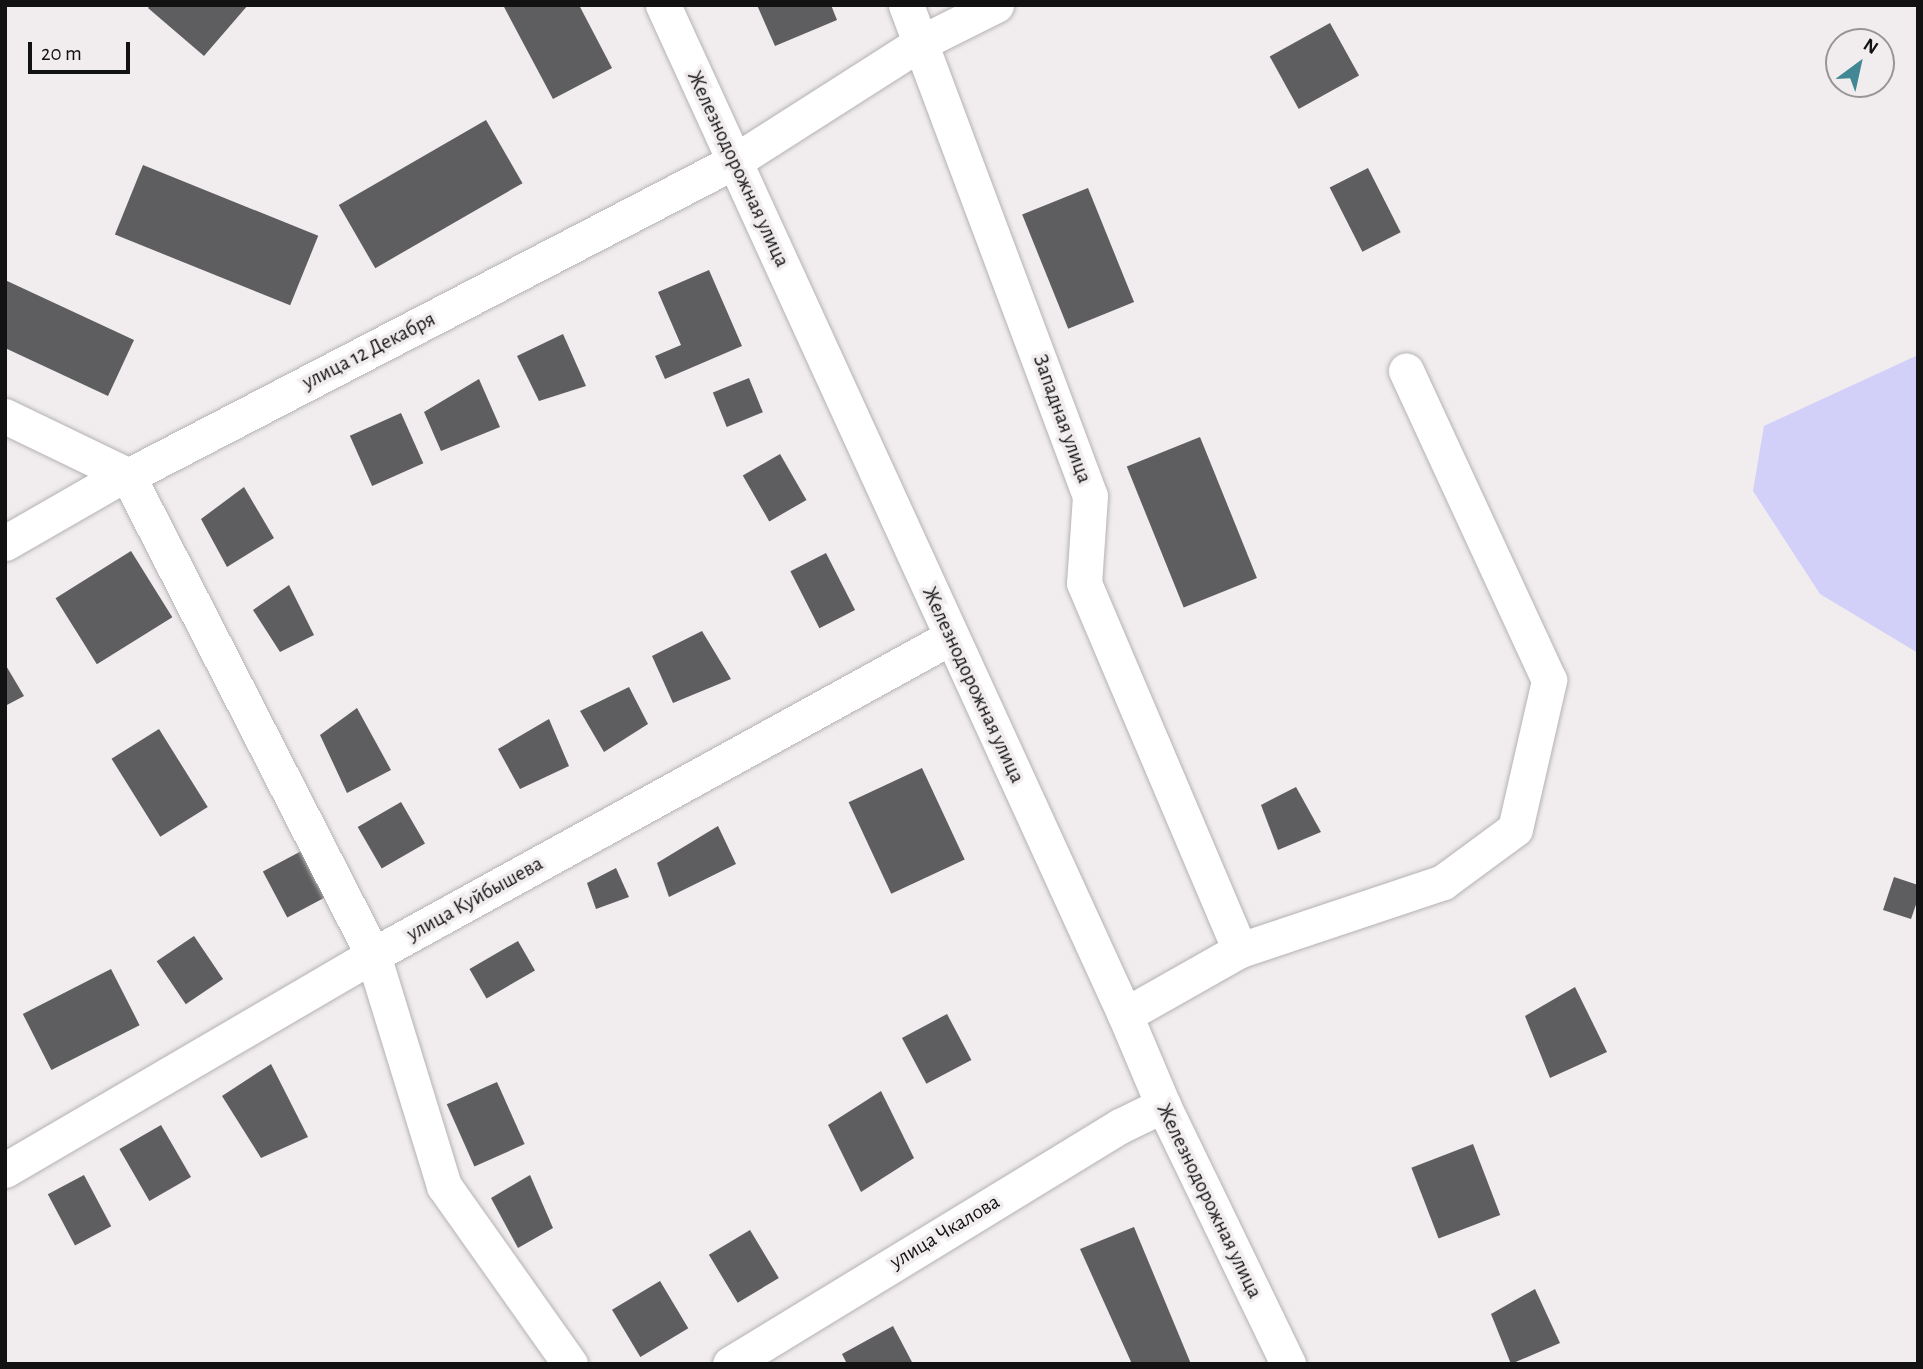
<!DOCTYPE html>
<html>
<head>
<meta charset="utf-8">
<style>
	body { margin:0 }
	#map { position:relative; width:1923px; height:1369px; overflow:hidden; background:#f1edef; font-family:"Alegreya Sans",sans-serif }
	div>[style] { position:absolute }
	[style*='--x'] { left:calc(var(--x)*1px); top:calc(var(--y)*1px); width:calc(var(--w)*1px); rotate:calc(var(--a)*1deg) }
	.water>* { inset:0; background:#d2cff9 }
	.building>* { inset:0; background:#5e5d5f; transform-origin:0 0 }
	.roads { filter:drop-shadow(0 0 2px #b5b2b4) drop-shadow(0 0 2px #b5b2b4) }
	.minor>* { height:35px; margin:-17.5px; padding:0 17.5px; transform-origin:17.5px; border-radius:17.5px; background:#fff }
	span { translate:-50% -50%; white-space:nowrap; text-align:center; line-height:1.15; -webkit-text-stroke:7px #f1edef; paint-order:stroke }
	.street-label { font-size:21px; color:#131213 }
	.frame { position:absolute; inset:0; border:7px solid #131213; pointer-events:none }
	.north { position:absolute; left:1825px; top:28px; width:70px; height:70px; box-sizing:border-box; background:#f1edef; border:2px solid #989597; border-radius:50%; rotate:33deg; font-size:19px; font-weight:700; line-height:28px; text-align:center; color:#131213 }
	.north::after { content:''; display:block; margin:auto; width:24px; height:32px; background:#428794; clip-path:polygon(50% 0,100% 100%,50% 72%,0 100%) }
	.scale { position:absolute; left:28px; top:42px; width:102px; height:32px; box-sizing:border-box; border:4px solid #131213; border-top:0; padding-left:9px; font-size:21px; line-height:24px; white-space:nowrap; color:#131213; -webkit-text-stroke:5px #f1edef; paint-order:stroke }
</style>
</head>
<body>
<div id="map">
	<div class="water">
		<div style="clip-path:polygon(1918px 355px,1918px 653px,1820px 594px,1753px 491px,1764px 426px)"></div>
	</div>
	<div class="building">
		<div style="clip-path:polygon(150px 5px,248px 5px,204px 56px,148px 8px)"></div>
		<div style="clip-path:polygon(503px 5px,579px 5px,612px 68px,553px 99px)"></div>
		<div style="clip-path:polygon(757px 5px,831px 5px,837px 20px,775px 46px)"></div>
		<div style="left:1330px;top:23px;width:60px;height:69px;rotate:61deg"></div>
		<div style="left:486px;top:120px;width:73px;height:170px;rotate:60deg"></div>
		<div style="left:143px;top:165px;width:189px;height:75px;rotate:22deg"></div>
		<div style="left:1368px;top:168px;width:72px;height:43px;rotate:63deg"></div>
		<div style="left:1088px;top:188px;width:123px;height:71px;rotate:68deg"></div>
		<div style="clip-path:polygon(709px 270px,742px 346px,665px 379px,655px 356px,681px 345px,658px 292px)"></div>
		<div style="clip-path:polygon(5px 280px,134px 340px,108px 396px,5px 348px)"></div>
		<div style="clip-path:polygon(563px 334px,586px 386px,539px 401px,517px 356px)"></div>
		<div style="left:749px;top:378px;width:37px;height:39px;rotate:68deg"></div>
		<div style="clip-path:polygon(479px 379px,500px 427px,441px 451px,424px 412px)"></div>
		<div style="left:401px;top:413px;width:55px;height:56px;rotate:66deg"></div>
		<div style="left:1200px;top:437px;width:152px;height:79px;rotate:68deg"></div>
		<div style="left:780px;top:454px;width:53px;height:43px;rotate:60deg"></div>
		<div style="clip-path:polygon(244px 487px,274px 538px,227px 567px,201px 519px)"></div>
		<div style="left:131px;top:551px;width:78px;height:89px;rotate:58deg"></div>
		<div style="left:826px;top:553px;width:64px;height:40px;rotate:63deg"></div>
		<div style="clip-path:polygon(289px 585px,314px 635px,280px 652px,253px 610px)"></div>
		<div style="clip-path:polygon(702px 631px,731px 679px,673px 703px,652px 656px)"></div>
		<div style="clip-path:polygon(5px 664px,24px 696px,5px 706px)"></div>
		<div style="clip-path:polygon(629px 687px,648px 724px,604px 752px,580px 711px)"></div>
		<div style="clip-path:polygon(357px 708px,391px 770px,347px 793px,320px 735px)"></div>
		<div style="clip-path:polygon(549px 719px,569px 766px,520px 789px,498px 749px)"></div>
		<div style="left:159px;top:729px;width:92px;height:56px;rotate:58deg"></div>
		<div style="left:922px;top:768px;width:101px;height:81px;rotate:65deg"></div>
		<div style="clip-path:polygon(1296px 787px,1321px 832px,1278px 850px,1261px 805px)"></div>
		<div style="left:401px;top:802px;width:48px;height:50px;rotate:60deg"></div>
		<div style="clip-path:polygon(718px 826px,736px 864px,669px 897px,657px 863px)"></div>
		<div style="left:307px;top:848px;width:52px;height:50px;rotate:62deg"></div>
		<div style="clip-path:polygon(616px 868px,629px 897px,596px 909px,587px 883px)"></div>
		<div style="clip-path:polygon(1894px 877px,1918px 885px,1918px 899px,1911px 919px,1883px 910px)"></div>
		<div style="left:194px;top:936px;width:52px;height:45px;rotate:56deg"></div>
		<div style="left:518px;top:941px;width:34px;height:56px;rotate:60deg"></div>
		<div style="left:111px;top:969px;width:63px;height:99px;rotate:63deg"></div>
		<div style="clip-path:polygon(1575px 987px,1607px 1052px,1550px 1078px,1525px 1016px)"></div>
		<div style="left:947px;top:1014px;width:52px;height:51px;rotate:62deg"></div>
		<div style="clip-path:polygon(271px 1064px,308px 1137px,261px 1158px,222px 1096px)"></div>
		<div style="left:497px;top:1082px;width:68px;height:55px;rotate:66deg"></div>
		<div style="clip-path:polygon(881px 1091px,914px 1158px,861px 1192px,828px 1125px)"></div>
		<div style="left:161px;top:1125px;width:60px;height:48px;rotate:60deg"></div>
		<div style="left:1473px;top:1144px;width:76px;height:66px;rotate:69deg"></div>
		<div style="left:84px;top:1175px;width:58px;height:41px;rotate:62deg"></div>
		<div style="clip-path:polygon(530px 1175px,553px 1228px,518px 1248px,491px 1198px)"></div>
		<div style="clip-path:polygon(1134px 1227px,1191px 1364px,1132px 1364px,1080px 1249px)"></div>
		<div style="left:750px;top:1230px;width:56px;height:48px;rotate:59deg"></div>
		<div style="left:660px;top:1281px;width:55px;height:56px;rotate:59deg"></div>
		<div style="clip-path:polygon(1535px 1289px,1560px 1343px,1511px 1364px,1491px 1314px)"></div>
		<div style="clip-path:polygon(893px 1326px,913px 1364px,847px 1364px,842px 1354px)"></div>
	</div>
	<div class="roads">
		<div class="minor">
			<div style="--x:663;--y:5;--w:1111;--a:65.42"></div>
			<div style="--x:1125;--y:1015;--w:98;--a:67.1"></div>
			<div style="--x:1163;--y:1105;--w:288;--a:64.2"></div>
			<div style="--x:906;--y:5;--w:524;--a:69.46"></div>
			<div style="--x:1090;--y:496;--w:87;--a:93.9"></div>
			<div style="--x:1084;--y:583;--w:399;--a:67"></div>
			<div style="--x:5;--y:416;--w:133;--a:25.8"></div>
			<div style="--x:128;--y:476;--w:538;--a:62.91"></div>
			<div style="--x:373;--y:955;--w:242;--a:72.9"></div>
			<div style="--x:444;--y:1186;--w:218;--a:54.7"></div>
			<div style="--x:5;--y:543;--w:138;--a:-29.9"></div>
			<div style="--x:125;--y:474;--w:4;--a:34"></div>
			<div style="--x:128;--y:476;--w:684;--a:-27.43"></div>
			<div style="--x:735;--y:161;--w:222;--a:-32.5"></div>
			<div style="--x:922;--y:42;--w:83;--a:-26.6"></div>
			<div style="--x:1125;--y:1015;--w:132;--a:-29.5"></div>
			<div style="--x:1240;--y:950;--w:214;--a:-18.5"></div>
			<div style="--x:1443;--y:882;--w:89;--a:-36.4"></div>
			<div style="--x:1515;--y:829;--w:153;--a:-77.1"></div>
			<div style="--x:1549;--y:680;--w:341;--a:-114.8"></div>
			<div style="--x:5;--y:1170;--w:426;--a:-30.3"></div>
			<div style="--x:373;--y:955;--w:660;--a:-28.82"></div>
			<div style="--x:730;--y:1364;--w:457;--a:-31.4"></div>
			<div style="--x:1120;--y:1126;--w:48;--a:-26"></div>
		</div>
	</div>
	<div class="street-label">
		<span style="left:738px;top:169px;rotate:65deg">Железнодорожная улица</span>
		<span style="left:369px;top:351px;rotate:-27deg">улица 12 Декабря</span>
		<span style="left:1062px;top:419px;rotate:70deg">Западная улица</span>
		<span style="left:973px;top:685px;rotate:65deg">Железнодорожная улица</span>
		<span style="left:475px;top:899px;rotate:-29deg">улица Куйбышева</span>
		<span style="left:1209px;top:1201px;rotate:64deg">Железнодорожная улица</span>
		<span style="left:945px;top:1232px;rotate:-31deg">улица Чкалова</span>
	</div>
	<div class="frame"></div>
	<div class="north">N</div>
	<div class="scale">20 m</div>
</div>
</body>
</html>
